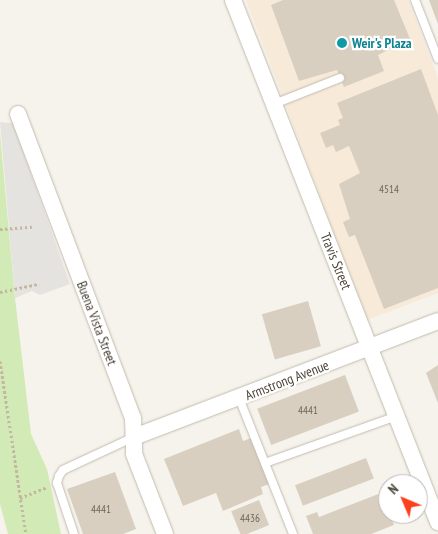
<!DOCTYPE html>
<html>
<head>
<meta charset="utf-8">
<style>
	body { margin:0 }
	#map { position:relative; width:438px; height:534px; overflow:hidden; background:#f6f3ec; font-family:"PT Sans Narrow",sans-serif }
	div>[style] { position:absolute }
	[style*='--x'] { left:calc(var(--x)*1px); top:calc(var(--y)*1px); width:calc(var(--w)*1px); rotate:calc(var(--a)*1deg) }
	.commercial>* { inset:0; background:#f7ead8 }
	.green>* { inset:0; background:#d2eab5 }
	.parking>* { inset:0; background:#e5e3e0 }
	.building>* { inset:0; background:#d8cfc1; transform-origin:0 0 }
	.path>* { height:3px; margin-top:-1.5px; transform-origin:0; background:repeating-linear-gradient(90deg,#c4b79f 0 2.5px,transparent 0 5px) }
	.roads { filter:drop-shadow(0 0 1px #c2bbae) drop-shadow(0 0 1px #c2bbae) }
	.lane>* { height:8px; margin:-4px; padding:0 4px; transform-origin:4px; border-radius:4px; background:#fff }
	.street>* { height:16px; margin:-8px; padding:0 8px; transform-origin:8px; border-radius:8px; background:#fff }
	.dots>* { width:14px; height:14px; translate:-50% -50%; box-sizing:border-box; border:2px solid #fff; border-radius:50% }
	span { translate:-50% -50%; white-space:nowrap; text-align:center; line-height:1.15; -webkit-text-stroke:4.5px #fff; paint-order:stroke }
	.number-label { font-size:11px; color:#6e675b }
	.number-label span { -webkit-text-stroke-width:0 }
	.culture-label { font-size:14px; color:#0d838f; font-weight:700 }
	.left { translate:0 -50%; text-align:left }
	.street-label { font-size:14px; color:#4b4439 }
	.north { position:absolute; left:378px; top:474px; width:50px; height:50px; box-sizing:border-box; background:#fff; border:1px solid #b7b4b0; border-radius:50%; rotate:315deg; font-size:14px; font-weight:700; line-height:20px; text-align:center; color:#4b4439 }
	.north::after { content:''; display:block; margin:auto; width:18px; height:22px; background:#fc3f1d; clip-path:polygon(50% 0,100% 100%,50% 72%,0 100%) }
</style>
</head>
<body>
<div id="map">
	<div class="commercial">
		<div style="clip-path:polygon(246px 0,408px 0,438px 78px,438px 293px,367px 320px)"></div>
	</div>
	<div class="green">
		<div style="clip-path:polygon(0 0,0 133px,15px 298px,31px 434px,47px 469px,61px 534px,8px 534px,0 504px)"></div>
	</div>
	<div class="parking">
		<div style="clip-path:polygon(0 122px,13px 123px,70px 284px,40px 295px,32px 291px,15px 298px)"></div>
	</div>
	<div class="building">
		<div style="clip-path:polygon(283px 0,394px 0,410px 39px,378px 55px,384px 71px,344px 87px,337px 70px,299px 81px,271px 5px)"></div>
		<div style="clip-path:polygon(429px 0,438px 0,438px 24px)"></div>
		<div style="clip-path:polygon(421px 69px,438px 115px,438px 288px,384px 309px,355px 235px,349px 237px,343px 222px,350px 219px,339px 184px,360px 173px,349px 146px,336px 152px,333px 145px,326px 148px,320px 133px,340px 125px,338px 120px,343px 118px,337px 103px)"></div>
		<div style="left:308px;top:301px;width:47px;height:48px;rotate:74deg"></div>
		<div style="clip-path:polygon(438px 365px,438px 403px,426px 373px)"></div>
		<div style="left:345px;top:375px;width:39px;height:94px;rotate:69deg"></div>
		<div style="clip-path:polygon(239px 429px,243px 441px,251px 438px,269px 484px,261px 487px,263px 494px,223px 511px,216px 493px,183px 506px,164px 459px)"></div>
		<div style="left:366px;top:458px;width:22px;height:76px;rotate:69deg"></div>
		<div style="clip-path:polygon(115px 472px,136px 529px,123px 534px,83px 534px,67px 489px)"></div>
		<div style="clip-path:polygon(381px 493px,394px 525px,371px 534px,313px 534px,306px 516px,317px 512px,319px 517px)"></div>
		<div style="left:259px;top:500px;width:27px;height:30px;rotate:68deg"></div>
	</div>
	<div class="path">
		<div style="--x:0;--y:229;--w:32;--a:-4"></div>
		<div style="--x:0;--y:292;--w:40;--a:-12"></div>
		<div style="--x:0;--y:361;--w:175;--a:81.5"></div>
		<div style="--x:20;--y:498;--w:29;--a:-22"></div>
	</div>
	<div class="roads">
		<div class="lane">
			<div style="--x:415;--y:0;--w:63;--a:68.7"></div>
			<div style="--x:274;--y:104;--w:71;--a:-21.5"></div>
			<div style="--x:239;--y:398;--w:146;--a:68.3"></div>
			<div style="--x:265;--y:463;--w:140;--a:-19.6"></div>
			<div style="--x:74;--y:534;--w:54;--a:-108.4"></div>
			<div style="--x:57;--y:483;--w:7;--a:-74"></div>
			<div style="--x:59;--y:476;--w:7;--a:-56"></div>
			<div style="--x:63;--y:470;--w:78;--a:-24.9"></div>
		</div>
		<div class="street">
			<div style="--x:233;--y:0;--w:561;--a:68.56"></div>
			<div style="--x:18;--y:114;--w:325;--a:69.3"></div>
			<div style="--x:133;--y:418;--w:36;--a:88"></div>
			<div style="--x:134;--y:454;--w:86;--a:68.8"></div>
			<div style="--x:134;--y:437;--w:325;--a:-20.9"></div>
		</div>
	</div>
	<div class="dots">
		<div style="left:342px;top:43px;background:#0f9aa8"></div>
	</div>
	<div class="number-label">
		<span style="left:389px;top:189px">4514</span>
		<span style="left:308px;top:410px">4441</span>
		<span style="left:101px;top:509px">4441</span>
		<span style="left:250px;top:518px">4436</span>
	</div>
	<div class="culture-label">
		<span class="left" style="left:352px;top:43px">Weir's Plaza</span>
	</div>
	<div class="street-label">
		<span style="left:336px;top:261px;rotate:68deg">Travis Street</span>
		<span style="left:97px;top:323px;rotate:69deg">Buena Vista Street</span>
		<span style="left:287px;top:380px;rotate:-21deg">Armstrong Avenue</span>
	</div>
	<div class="north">N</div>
</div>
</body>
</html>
